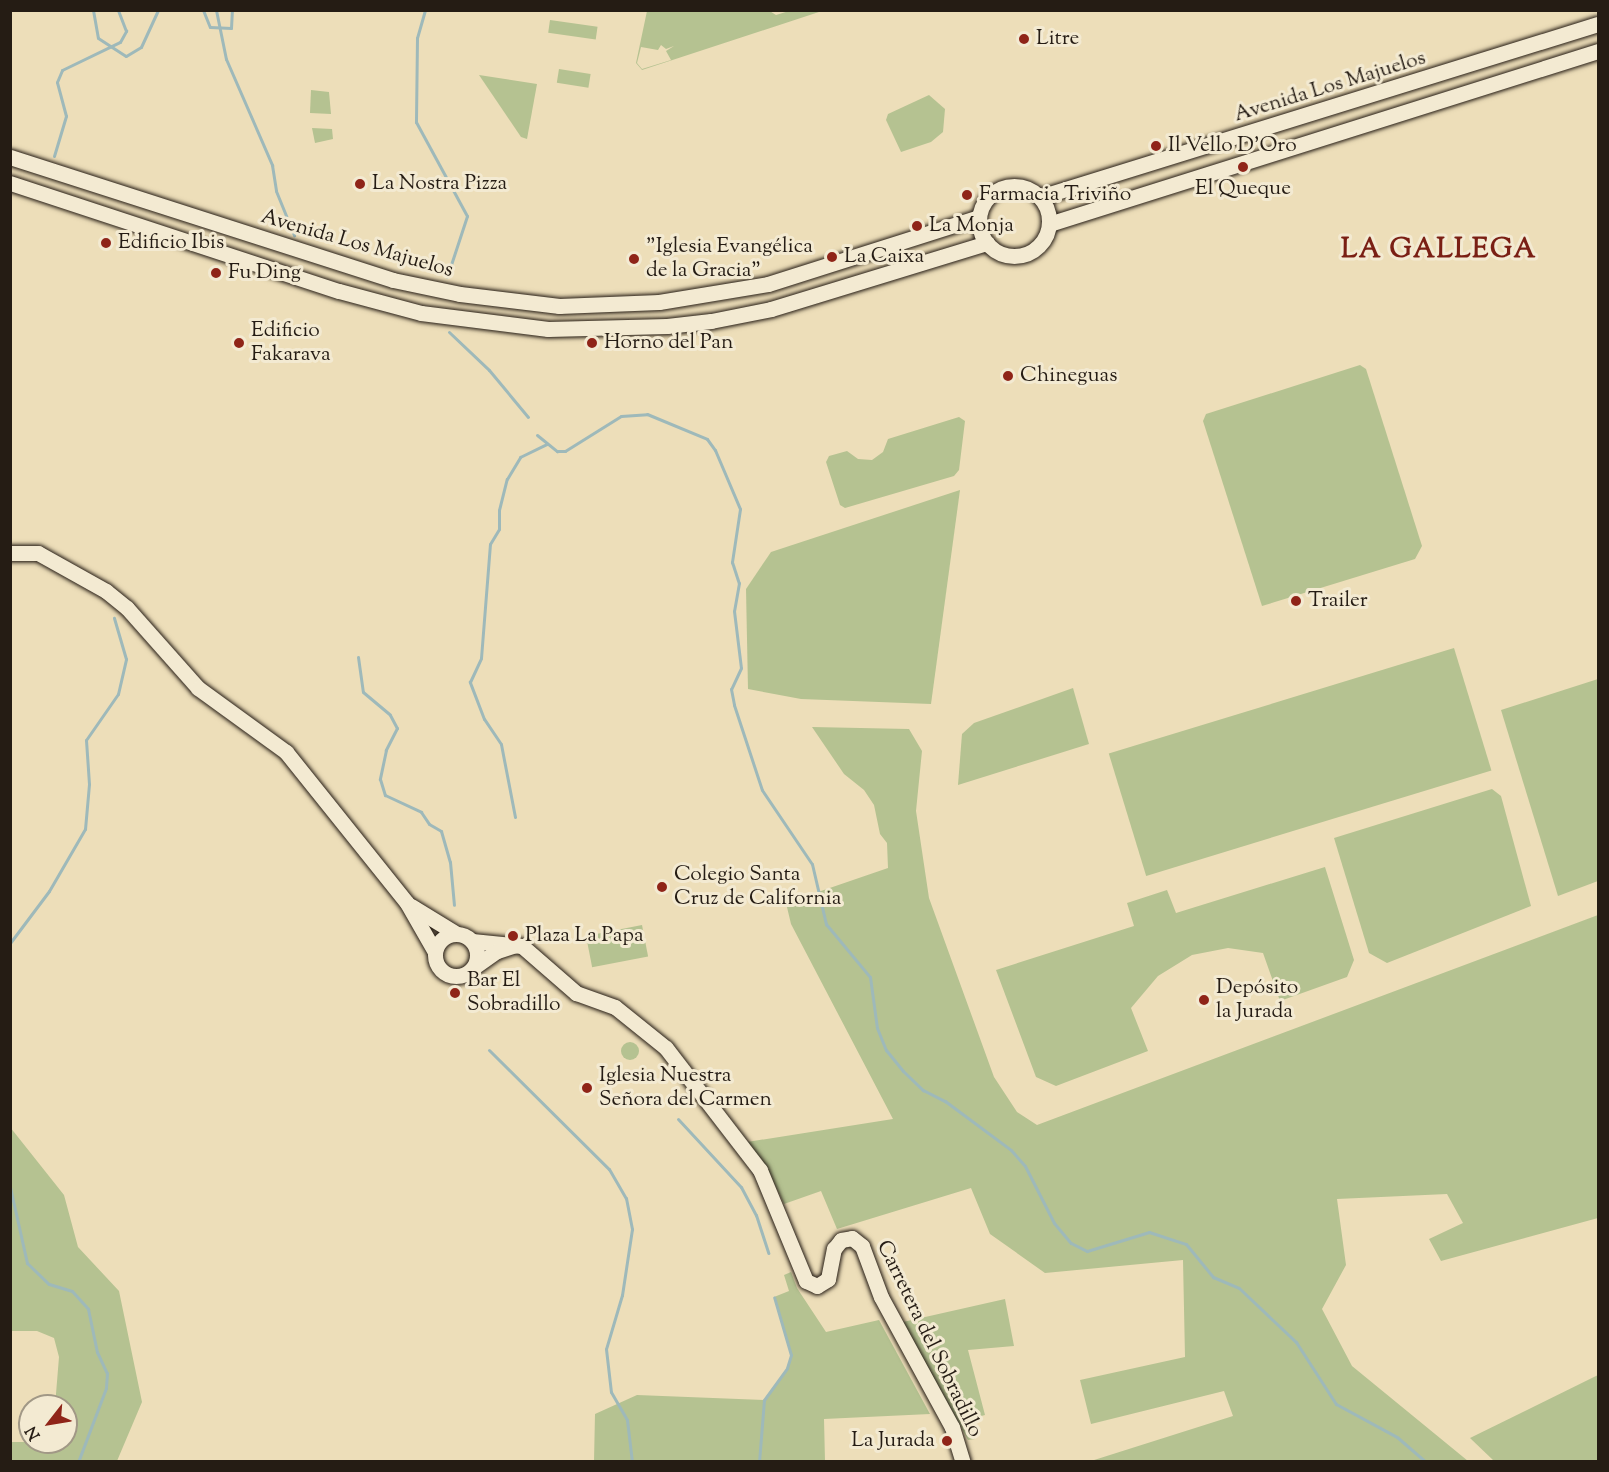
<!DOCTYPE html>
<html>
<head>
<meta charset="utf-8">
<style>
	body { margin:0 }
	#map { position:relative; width:1609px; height:1472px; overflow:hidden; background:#eddeb9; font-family:"Sorts Mill Goudy",serif }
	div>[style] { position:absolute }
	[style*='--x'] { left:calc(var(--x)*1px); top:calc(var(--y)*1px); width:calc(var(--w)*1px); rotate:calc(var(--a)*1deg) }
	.green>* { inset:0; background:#b5c291; transform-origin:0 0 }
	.round { border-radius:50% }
	.stream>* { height:3px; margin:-1.5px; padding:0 1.5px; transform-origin:1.5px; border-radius:1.5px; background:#9eb9ba }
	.roads { filter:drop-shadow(0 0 2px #251c14) drop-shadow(0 0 2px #251c14) }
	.secondary>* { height:15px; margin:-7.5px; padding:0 7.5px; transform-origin:7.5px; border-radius:7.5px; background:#f3ead2 }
	.secondary>.ring { margin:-7.5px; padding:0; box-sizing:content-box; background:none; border:15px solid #f3ead2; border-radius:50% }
	.dots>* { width:16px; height:16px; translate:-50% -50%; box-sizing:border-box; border:3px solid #f3ead2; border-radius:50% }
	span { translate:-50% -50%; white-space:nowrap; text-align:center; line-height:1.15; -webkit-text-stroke:6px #f3ead2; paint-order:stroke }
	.poi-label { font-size:21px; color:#251c14 }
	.left { translate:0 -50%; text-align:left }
	.right { translate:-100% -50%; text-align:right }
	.street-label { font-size:21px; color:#251c14 }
	.district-label { font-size:27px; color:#7a1f14; font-weight:700; letter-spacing:1.5px }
	.frame { position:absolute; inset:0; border:12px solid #251c14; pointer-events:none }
	.north { position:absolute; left:18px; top:1394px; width:60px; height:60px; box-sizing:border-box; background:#f3ead2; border:2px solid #a19886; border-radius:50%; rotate:239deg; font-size:16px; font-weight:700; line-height:24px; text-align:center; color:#251c14 }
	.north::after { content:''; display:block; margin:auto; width:21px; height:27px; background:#8f2418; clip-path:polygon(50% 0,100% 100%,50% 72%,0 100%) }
</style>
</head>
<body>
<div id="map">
	<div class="green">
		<div style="clip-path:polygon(evenodd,768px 10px,776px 15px,789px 11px,822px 11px,642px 70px,636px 63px,647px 11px,768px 10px,661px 45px,666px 49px,674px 46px,666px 51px,671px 60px,642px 69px,637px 63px,641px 47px,658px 50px,661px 45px)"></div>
		<div style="left:550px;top:20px;width:48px;height:13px;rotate:8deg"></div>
		<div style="left:559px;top:69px;width:32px;height:14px;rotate:9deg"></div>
		<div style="clip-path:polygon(479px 75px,537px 84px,527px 139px,521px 137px)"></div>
		<div style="clip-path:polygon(311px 90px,329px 92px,331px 114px,310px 113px)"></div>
		<div style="clip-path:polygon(929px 95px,945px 109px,943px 132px,931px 142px,901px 152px,886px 120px,888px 114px)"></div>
		<div style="clip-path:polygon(312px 128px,332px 129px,333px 139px,315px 143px)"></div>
		<div style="clip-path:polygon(1360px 365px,1366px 369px,1422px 546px,1415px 559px,1262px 606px,1203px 421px,1206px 414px)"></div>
		<div style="clip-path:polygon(959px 417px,965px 421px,959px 470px,954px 476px,845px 508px,840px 505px,826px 462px,829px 456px,847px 451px,858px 459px,872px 460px,883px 452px,888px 439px)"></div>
		<div style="clip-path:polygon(960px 490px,931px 704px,801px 699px,748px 689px,746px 589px,771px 552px)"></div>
		<div style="left:1454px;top:648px;width:128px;height:361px;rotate:73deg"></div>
		<div style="clip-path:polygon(1598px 679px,1598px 881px,1558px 896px,1501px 710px)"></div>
		<div style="clip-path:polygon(1073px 688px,1089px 744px,958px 785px,962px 734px,974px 723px)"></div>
		<div style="clip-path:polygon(812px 727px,909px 729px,922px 751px,916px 811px,929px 898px,994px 1077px,1017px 1112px,1037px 1125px,1598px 915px,1598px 1218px,1441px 1261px,1429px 1239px,1463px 1223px,1447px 1194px,1337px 1199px,1346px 1265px,1322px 1309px,1352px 1366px,1468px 1461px,1091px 1461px,1233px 1416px,1224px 1391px,1091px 1424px,1080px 1380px,1185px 1357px,1183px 1260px,1045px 1273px,990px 1234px,971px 1188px,837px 1229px,821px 1191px,784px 1204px,767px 1168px,747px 1142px,893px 1119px,791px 924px,786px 903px,888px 868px,887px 843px,880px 834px,874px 805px,864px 790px,844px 774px)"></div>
		<div style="clip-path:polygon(1492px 789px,1501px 796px,1531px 906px,1387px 963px,1369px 953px,1334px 838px)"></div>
		<div style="clip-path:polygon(1325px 867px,1354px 960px,1347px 977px,1280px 1001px,1263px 953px,1228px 948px,1192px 955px,1158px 976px,1131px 1008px,1148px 1051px,1056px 1086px,1036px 1077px,996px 970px,1134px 926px,1127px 903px,1167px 890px,1176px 913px)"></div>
		<div style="left:642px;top:925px;width:32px;height:57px;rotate:79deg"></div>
		<div class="round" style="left:621px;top:1042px;width:18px;height:18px"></div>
		<div style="clip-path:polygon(10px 1127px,64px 1195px,78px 1247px,119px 1291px,142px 1402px,117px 1461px,11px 1461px,11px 1442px,66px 1442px,66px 1406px,55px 1406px,59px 1357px,54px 1338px,37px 1331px,11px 1331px)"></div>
		<div style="clip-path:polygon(791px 1272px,797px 1288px,826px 1332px,879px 1320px,930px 1414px,824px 1419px,825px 1461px,594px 1461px,595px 1414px,637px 1395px,764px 1400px,787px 1368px,791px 1355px,774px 1297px,789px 1291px,784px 1275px)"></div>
		<div style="clip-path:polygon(1005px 1299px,1014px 1346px,968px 1350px,985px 1415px,970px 1419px,975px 1439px,968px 1440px,903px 1322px)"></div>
		<div style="clip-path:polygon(1598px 1375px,1598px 1461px,1494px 1461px,1470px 1438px)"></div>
	</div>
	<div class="stream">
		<div style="--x:93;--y:10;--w:28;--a:80"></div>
		<div style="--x:98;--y:38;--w:33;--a:33"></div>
		<div style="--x:126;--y:56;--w:17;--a:-31"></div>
		<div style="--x:141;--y:47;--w:41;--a:-65.3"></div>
		<div style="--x:203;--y:10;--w:18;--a:68"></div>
		<div style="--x:210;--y:27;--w:21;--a:3"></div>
		<div style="--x:231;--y:28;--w:18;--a:-87"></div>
		<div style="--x:216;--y:10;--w:50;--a:78.5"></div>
		<div style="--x:226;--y:59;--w:116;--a:66.5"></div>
		<div style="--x:272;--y:165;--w:26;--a:81"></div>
		<div style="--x:276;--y:191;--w:48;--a:67.8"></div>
		<div style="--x:425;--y:10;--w:29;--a:106"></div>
		<div style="--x:417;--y:38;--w:84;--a:90.7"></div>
		<div style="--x:416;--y:122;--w:107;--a:61.5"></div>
		<div style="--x:467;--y:216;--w:64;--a:108.2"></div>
		<div style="--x:54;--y:156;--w:42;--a:-73.3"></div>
		<div style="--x:66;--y:116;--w:35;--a:-105"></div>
		<div style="--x:57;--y:82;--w:13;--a:-67"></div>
		<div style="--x:62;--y:70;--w:64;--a:-25.8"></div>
		<div style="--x:120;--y:42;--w:13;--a:-61"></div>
		<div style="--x:126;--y:31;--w:22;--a:-111"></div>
		<div style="--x:449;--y:332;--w:55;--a:43.5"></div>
		<div style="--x:489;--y:370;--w:61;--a:50.3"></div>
		<div style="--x:537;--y:435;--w:26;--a:39"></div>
		<div style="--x:557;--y:451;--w:8;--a:0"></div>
		<div style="--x:565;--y:451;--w:66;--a:-32"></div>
		<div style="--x:621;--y:416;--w:26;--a:-4"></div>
		<div style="--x:647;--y:414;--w:65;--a:22.6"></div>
		<div style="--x:707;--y:439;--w:14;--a:54"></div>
		<div style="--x:715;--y:450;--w:64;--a:67"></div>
		<div style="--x:740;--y:509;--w:54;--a:98.6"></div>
		<div style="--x:732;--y:562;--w:22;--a:72"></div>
		<div style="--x:739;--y:583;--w:28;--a:100"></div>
		<div style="--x:734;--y:611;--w:57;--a:83"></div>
		<div style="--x:741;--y:668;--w:23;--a:115"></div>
		<div style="--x:731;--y:689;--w:16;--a:79"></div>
		<div style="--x:734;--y:705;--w:89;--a:71.8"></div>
		<div style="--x:762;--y:790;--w:89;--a:56"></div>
		<div style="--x:812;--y:864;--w:62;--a:76.9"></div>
		<div style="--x:826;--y:924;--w:69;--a:50.3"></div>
		<div style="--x:870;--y:977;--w:51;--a:82.2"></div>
		<div style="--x:877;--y:1028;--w:24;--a:68"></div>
		<div style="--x:886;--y:1050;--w:27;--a:51"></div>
		<div style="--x:903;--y:1071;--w:28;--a:44"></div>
		<div style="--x:923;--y:1090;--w:25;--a:27"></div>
		<div style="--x:945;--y:1101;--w:82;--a:36.6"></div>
		<div style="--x:1011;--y:1150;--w:21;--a:49"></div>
		<div style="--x:1025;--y:1166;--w:64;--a:63"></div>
		<div style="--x:1054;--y:1223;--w:26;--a:50"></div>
		<div style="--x:1071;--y:1243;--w:18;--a:27"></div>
		<div style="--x:1087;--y:1251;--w:65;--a:-17"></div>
		<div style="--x:1149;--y:1232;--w:39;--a:18"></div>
		<div style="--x:1186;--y:1244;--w:43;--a:50.7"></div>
		<div style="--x:1213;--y:1277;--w:28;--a:23"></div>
		<div style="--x:1239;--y:1288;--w:79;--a:43.5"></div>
		<div style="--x:1296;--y:1342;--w:74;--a:57.2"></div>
		<div style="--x:1336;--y:1404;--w:69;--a:28.4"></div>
		<div style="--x:1397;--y:1437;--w:38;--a:41"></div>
		<div style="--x:358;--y:657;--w:35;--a:82"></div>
		<div style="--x:363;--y:692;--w:35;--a:40"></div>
		<div style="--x:390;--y:715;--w:15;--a:62"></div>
		<div style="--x:397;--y:728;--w:25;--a:117"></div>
		<div style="--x:386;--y:750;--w:30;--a:102"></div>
		<div style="--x:380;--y:779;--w:17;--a:73"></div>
		<div style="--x:385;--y:795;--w:40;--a:25"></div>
		<div style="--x:421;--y:812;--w:14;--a:56"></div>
		<div style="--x:429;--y:824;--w:14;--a:30"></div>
		<div style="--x:441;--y:831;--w:32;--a:74"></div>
		<div style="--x:450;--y:862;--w:43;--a:84.7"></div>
		<div style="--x:515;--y:817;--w:74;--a:-100.9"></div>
		<div style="--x:501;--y:744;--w:30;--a:-124"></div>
		<div style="--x:484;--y:719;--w:40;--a:-111"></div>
		<div style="--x:470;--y:682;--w:26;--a:-65"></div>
		<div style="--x:481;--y:658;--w:114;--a:-85.5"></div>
		<div style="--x:490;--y:544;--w:17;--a:-59"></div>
		<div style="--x:499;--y:529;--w:19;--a:-90"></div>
		<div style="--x:499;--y:510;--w:32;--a:-76"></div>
		<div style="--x:507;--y:479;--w:26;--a:-59"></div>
		<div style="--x:520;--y:457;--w:30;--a:-26"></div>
		<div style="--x:10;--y:943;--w:65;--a:-53.1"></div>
		<div style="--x:49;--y:891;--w:72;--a:-59.9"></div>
		<div style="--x:85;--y:829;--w:45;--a:-84.9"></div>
		<div style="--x:89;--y:784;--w:44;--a:-93.9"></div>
		<div style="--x:86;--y:740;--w:56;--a:-55.2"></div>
		<div style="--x:118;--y:694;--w:36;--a:-77"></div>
		<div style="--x:126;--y:659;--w:43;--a:-106.3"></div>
		<div style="--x:489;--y:1050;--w:169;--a:44.8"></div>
		<div style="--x:609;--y:1169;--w:34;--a:60"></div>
		<div style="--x:626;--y:1198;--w:32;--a:79"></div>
		<div style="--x:632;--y:1229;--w:67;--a:98.6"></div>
		<div style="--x:622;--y:1295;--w:56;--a:106.5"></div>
		<div style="--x:606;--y:1349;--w:43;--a:83.4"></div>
		<div style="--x:611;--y:1392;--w:32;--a:60"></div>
		<div style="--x:627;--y:1420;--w:42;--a:83.2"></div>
		<div style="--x:678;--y:1119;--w:93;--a:47.2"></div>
		<div style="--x:741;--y:1187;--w:32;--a:62"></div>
		<div style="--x:756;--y:1215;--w:40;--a:72"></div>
		<div style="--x:10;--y:1187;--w:78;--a:77.4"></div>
		<div style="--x:27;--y:1263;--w:30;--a:44"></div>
		<div style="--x:49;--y:1284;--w:24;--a:17"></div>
		<div style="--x:72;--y:1291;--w:24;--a:48"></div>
		<div style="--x:88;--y:1309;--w:44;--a:78.2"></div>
		<div style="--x:97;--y:1352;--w:23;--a:65"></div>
		<div style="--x:107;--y:1373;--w:15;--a:94"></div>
		<div style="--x:106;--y:1388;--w:79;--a:110.7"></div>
		<div style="--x:759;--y:1462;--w:62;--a:-85.4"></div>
		<div style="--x:764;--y:1400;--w:39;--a:-54"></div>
		<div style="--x:787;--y:1368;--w:14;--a:-73"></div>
		<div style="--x:791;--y:1355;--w:60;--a:-106.3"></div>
	</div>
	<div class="roads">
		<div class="secondary">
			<div style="--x:10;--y:157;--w:402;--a:17.8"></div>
			<div style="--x:393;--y:280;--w:68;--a:11.8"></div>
			<div style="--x:460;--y:294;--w:100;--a:6.9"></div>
			<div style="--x:559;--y:306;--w:100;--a:-2.3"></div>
			<div style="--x:659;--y:302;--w:110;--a:-9.4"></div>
			<div style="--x:768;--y:284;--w:221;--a:-17.6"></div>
			<div style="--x:10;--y:183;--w:346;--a:18.2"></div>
			<div style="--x:339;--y:291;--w:85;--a:15"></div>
			<div style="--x:421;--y:313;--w:128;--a:7.2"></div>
			<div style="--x:548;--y:329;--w:119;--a:-1.4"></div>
			<div style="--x:667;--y:326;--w:44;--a:-6.5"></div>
			<div style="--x:711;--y:321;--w:61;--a:-11.3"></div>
			<div style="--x:771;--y:309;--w:226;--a:-17"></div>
			<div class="ring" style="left:979px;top:186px;width:55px;height:55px"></div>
			<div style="--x:1040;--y:197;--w:584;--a:-17.23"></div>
			<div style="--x:1049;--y:224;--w:576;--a:-17.49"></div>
			<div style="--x:10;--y:553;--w:28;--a:0"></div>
			<div style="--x:38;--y:553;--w:78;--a:29.2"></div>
			<div style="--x:106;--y:591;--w:27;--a:39"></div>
			<div style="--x:127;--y:608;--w:107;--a:48.4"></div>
			<div style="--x:198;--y:688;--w:109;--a:36"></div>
			<div style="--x:286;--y:752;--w:193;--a:51.3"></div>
			<div style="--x:407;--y:903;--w:56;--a:60.3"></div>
			<div style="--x:411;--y:906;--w:54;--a:31.3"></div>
			<div class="ring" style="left:435px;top:934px;width:27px;height:27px"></div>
			<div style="--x:472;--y:941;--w:50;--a:5.7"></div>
			<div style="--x:522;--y:946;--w:72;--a:41"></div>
			<div style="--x:576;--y:993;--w:41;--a:19.7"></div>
			<div style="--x:615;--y:1007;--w:65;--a:38.8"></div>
			<div style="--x:666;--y:1048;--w:154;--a:52.4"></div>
			<div style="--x:760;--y:1170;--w:120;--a:67.5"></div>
			<div style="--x:806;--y:1281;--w:12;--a:24"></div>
			<div style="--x:817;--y:1286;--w:13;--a:-32"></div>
			<div style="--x:828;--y:1279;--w:31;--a:-79"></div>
			<div style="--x:834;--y:1249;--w:11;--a:-52"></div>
			<div style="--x:841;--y:1240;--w:11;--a:-10"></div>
			<div style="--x:852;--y:1238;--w:13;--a:39"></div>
			<div style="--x:862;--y:1246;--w:54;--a:69.6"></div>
			<div style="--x:881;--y:1297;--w:148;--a:61.4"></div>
			<div style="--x:952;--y:1427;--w:37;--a:73"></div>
			<div style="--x:474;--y:967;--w:28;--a:-35"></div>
			<div style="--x:497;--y:951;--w:20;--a:-18"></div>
		</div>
	</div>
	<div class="dots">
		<div style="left:1024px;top:39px;background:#8f2418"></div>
		<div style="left:1156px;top:146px;background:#8f2418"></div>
		<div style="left:1243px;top:167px;background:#8f2418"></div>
		<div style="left:360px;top:184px;background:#8f2418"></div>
		<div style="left:967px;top:195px;background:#8f2418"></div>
		<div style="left:917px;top:226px;background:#8f2418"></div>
		<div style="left:106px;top:243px;background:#8f2418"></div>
		<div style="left:832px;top:257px;background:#8f2418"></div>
		<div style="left:634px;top:259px;background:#8f2418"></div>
		<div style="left:216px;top:273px;background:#8f2418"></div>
		<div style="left:239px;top:343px;background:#8f2418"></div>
		<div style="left:592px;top:343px;background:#8f2418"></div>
		<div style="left:1008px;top:376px;background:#8f2418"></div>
		<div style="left:1296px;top:601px;background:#8f2418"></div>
		<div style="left:662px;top:887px;background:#8f2418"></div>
		<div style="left:513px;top:936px;background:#8f2418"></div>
		<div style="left:455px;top:993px;background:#8f2418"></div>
		<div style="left:1204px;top:1000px;background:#8f2418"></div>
		<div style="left:587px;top:1088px;background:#8f2418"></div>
		<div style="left:947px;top:1441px;background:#8f2418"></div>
	</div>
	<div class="poi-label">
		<span class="left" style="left:1036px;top:39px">Litre</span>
		<span class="left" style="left:1168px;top:146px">Il Vello D'Oro</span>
		<span class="left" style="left:372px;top:184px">La Nostra Pizza</span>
		<span style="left:1243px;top:189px">El Queque</span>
		<span class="left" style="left:979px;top:195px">Farmacia Triviño</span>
		<span class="left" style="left:929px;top:226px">La Monja</span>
		<span class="left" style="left:118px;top:243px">Edificio Ibis</span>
		<span class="left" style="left:646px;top:259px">"Iglesia Evangélica<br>de la Gracia"</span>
		<span class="left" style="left:844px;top:257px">La Caixa</span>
		<span class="left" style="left:228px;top:273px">Fu Ding</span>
		<span class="left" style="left:251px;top:343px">Edificio<br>Fakarava</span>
		<span class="left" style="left:604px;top:343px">Horno del Pan</span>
		<span class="left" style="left:1020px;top:376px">Chineguas</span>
		<span class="left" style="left:1308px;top:601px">Trailer</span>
		<span class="left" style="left:674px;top:887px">Colegio Santa<br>Cruz de California</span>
		<span class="left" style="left:525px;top:936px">Plaza La Papa</span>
		<span class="left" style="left:467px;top:993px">Bar El<br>Sobradillo</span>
		<span class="left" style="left:1216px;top:1000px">Depósito<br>la Jurada</span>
		<span class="left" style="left:599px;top:1088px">Iglesia Nuestra<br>Señora del Carmen</span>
		<span class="right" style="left:935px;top:1441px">La Jurada</span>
	</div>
	<div class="street-label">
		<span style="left:1330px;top:87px;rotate:-17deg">Avenida Los Majuelos</span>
		<span style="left:357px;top:244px;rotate:16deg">Avenida Los Majuelos</span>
		<span style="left:929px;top:1339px;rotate:64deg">Carretera del Sobradillo</span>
	</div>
	<div class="district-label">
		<span style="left:1439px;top:251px">LA GALLEGA</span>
	</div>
	<div class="frame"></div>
	<div class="north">N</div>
</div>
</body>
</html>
